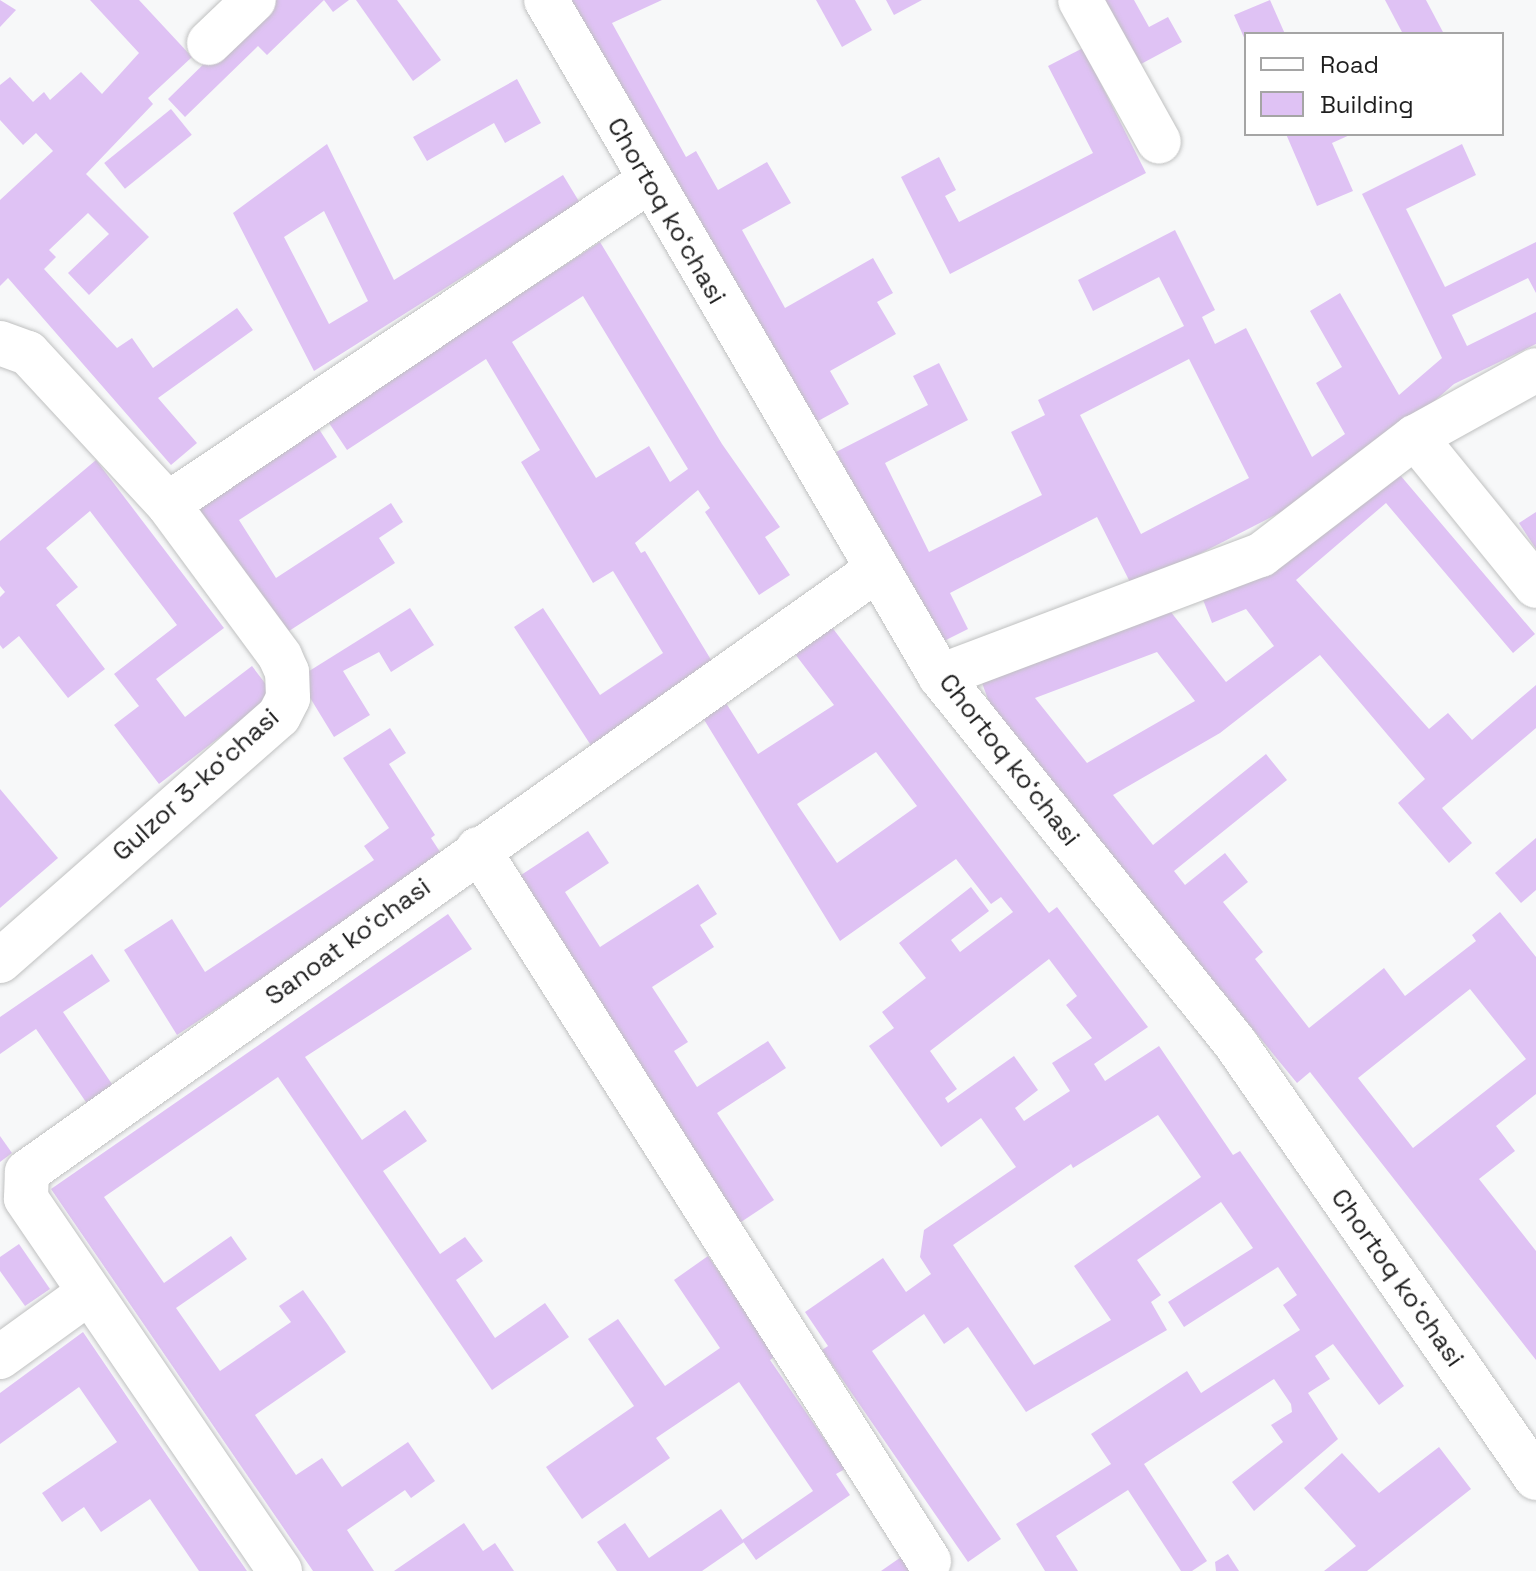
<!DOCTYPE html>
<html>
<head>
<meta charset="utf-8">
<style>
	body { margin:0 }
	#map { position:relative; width:1536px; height:1571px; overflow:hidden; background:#f7f8f9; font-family:"Space Grotesk",sans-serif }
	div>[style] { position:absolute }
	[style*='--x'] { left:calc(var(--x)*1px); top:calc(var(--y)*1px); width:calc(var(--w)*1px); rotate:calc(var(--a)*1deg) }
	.building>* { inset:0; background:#dfc2f4; transform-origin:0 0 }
	.roads { filter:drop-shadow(0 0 2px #c0c1c1) drop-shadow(0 0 2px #c0c1c1) }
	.minor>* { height:44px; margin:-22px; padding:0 22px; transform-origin:22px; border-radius:22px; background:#fff }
	.secondary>* { height:44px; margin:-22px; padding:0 22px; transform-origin:22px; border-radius:22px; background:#fff }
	span { translate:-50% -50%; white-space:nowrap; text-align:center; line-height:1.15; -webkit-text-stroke:7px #fff; paint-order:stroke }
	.street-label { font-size:26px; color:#1f1f1f }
	.legend { position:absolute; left:1244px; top:32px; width:260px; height:104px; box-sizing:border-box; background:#fff; border:2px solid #a5a5a5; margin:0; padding:10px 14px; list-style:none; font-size:24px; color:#1f1f1f }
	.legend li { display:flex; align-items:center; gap:16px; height:40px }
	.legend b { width:40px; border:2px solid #a5a5a5 }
</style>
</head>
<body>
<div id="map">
	<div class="building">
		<div style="clip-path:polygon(0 0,16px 10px,0 27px)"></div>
		<div style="clip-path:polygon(90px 0,139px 0,192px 57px,148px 98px,153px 104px,86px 174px,149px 237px,89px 295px,68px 273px,109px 234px,88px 213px,49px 250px,56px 257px,44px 269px,117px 348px,132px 338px,153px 368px,237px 308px,253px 330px,158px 398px,197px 443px,171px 465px,8px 278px,0 286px,0 200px,53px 151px,36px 133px,23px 145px,0 120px,0 85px,10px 77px,33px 102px,44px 92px,50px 100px,81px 72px,102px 94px,139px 53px)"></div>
		<div style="clip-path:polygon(269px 0,324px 0,267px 55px,258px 46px,185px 117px,168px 99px)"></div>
		<div style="clip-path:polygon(324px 0,349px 0,333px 12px)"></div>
		<div style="clip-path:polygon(356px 0,397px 0,441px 60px,413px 81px)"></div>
		<div style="clip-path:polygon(562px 0,662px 0,612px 23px,686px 157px,696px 151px,718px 190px,767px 162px,791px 203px,742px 230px,785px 308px,873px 258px,893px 293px,877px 302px,896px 334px,830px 371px,849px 404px,809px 426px)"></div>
		<div style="clip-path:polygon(816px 0,855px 0,872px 30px,842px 47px)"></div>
		<div style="clip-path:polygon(886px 0,922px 0,894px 15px)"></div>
		<div style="clip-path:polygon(1090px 0,1134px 0,1149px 27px,1168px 17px,1182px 42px,1128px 71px)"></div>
		<div style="clip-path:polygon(1270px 0,1285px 34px,1246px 34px,1246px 42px,1234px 15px)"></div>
		<div style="clip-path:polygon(1385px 0,1426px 0,1444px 34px,1403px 34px)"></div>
		<div style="clip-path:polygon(1083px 48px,1146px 173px,950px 274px,901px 177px,939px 157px,956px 190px,945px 196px,959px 222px,1093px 153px,1048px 66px)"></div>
		<div style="clip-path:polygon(517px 79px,541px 123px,505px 143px,494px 123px,427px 161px,413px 137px)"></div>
		<div style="left:171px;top:109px;width:33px;height:86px;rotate:51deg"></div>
		<div style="clip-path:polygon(1286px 134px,1352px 134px,1332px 143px,1353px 191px,1317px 206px)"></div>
		<div style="clip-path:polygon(evenodd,327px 144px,394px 280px,563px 175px,580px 203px,314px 371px,233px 213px,327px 144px,324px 211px,368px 301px,329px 324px,284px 237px,324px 211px)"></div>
		<div style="clip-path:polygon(evenodd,1462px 144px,1476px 175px,1406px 209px,1445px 287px,1536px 242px,1536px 293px,1528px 278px,1452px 315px,1467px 346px,1536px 312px,1536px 344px,1454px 384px,1386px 443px,1297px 504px,1133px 588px,1097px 517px,950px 593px,968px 629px,934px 646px,836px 452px,928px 405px,913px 376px,939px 363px,968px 420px,885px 463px,929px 552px,1042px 495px,1011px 432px,1045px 415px,1038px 400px,1184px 326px,1159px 277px,1093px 311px,1078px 280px,1175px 230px,1215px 310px,1202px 317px,1215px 344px,1246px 328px,1312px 457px,1345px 434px,1316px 383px,1342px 367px,1310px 311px,1340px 293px,1399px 395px,1442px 358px,1362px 194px,1462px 144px,1189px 359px,1249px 478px,1141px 534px,1080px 415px,1189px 359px)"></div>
		<div style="clip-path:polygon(evenodd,600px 242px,722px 444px,780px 527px,765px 537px,790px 575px,759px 595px,705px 512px,710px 508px,698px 490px,635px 543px,641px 553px,645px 551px,716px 668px,592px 747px,514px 627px,543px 608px,600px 695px,663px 653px,613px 571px,593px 583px,521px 462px,540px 450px,486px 359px,347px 450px,327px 420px,600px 242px,583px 296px,688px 469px,670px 482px,649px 446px,596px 478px,512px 342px,583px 296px)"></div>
		<div style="clip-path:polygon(317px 426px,337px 457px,239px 520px,276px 578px,391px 503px,403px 522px,379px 538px,395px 563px,278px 638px,193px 506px)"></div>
		<div style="clip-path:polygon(96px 460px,224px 628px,156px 679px,185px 717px,252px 666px,274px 695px,159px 784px,114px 725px,139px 706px,114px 674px,177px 625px,90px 511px,46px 548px,78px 587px,56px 605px,105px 669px,68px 698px,19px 636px,3px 649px,0 645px,0 597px,5px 592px,0 586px,0 541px)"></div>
		<div style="clip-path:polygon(evenodd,1389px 462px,1535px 634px,1513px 653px,1386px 503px,1296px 580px,1429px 729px,1448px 713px,1472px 740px,1536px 685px,1536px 728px,1442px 808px,1472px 843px,1449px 863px,1398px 803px,1425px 779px,1320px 655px,1220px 733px,1113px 795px,1153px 845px,1266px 754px,1287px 780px,1174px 871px,1185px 885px,1225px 853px,1248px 882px,1223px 902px,1263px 952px,1255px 959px,1309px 1028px,1384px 968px,1405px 996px,1476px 941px,1472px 935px,1500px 912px,1536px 957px,1536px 1094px,1496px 1126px,1515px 1151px,1479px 1179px,1536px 1251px,1536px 1360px,1310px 1072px,1297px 1083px,993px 713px,978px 672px,1163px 602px,1226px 682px,1274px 646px,1246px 609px,1212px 623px,1200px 592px,1389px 462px,1157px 652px,1195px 701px,1087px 763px,1035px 698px,1157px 652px,1389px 462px,1470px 989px,1526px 1059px,1413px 1148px,1358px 1078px,1470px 989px)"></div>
		<div style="clip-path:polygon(1536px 512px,1536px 549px,1519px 523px)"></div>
		<div style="clip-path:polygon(410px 608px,434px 645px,391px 672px,379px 652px,343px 671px,370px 715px,334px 737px,298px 678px)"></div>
		<div style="clip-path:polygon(evenodd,831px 626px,1049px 913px,1057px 907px,1148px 1027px,1094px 1064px,1105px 1081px,1159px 1046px,1233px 1155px,1240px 1151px,1404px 1386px,1379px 1405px,1333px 1344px,1315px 1356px,1330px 1379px,1308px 1393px,1338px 1439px,1254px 1511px,1232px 1482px,1283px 1442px,1271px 1425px,1292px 1412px,1291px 1404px,1274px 1379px,1144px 1464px,1207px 1561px,1192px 1571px,1181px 1571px,1128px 1490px,1056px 1536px,1078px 1571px,1045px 1571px,1016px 1524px,1111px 1464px,1091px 1434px,1187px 1371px,1201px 1393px,1300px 1330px,1283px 1305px,1297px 1295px,1278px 1267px,1184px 1327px,1168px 1302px,1253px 1248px,1221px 1202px,1137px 1260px,1161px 1295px,1151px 1302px,1167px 1330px,1026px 1412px,968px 1327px,944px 1344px,924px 1314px,872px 1351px,1001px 1539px,968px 1562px,822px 1350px,828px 1346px,805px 1312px,883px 1258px,906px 1292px,931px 1274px,920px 1257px,924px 1230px,1016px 1167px,981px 1118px,941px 1147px,869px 1046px,894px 1028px,882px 1012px,926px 978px,899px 943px,971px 887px,989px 911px,951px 940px,960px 952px,1013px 912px,1001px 897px,991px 904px,956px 859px,840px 941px,703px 718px,726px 703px,758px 754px,834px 705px,795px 654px,831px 626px,876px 752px,917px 806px,837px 863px,797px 804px,876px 752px,831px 626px,1049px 959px,1077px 996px,1066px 1005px,1092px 1038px,1052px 1063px,1070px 1091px,1024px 1121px,1015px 1108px,1038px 1090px,1014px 1056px,948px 1103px,945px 1098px,957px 1089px,930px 1051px,1049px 959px,831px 626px,1158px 1115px,1201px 1177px,1074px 1266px,1111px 1320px,1034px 1365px,953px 1245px,1071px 1164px,1073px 1168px,1158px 1115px)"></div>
		<div style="clip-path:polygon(390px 728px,406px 753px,389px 764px,435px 835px,431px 838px,444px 858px,177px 1035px,124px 950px,172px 919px,205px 972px,374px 860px,364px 846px,389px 828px,343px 758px)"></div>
		<div style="clip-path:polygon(0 789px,58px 858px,0 908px)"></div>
		<div style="clip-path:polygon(588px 831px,609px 863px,565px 892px,600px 947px,698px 884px,717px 914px,700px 925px,714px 947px,652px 987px,688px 1042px,674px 1051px,697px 1087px,768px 1041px,786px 1068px,717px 1113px,774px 1200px,738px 1224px,515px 879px)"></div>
		<div style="clip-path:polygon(1536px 838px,1536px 890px,1521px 903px,1495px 873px)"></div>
		<div style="clip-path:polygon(448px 914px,472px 949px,305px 1057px,362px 1140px,405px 1110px,427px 1141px,383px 1171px,440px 1254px,465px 1237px,483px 1261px,456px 1280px,495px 1338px,545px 1303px,569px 1337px,492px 1390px,278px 1077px,104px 1197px,164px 1283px,231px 1236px,247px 1259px,176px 1308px,220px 1371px,291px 1322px,279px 1306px,303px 1290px,328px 1325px,346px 1352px,255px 1415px,296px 1475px,322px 1458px,342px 1487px,408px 1442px,435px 1481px,411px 1498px,405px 1490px,347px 1530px,374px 1571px,313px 1571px,51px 1189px)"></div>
		<div style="clip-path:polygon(92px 954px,110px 981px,63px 1012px,114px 1087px,88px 1105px,36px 1029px,0 1054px,0 1017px)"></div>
		<div style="clip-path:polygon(0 1136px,12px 1153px,0 1162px)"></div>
		<div style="clip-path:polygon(19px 1244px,50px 1289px,25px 1306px,0 1271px,0 1257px)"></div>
		<div style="clip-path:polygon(708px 1256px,777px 1355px,770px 1360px,845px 1469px,836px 1474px,850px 1495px,756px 1560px,742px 1540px,813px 1491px,739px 1382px,656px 1438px,670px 1458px,582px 1519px,546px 1467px,634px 1406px,588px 1339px,618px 1319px,665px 1386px,720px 1348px,674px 1280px)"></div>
		<div style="clip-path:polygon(83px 1332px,164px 1451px,247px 1571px,199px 1571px,150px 1499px,101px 1532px,84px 1507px,62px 1522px,42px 1493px,117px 1442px,79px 1387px,0 1444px,0 1393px)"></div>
		<div style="clip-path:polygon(1439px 1447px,1471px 1489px,1367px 1571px,1324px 1571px,1356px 1546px,1304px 1488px,1342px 1453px,1379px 1493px)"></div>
		<div style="clip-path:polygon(721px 1509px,744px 1542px,702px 1571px,617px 1571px,597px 1542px,625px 1523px,649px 1558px)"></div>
		<div style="clip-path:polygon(464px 1523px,483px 1551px,495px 1543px,514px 1571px,394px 1571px)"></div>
		<div style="clip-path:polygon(1228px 1554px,1239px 1571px,1216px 1571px,1215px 1562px)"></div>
		<div style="clip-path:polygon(904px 1555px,915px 1571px,881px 1571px)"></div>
	</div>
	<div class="roads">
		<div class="minor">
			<div style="--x:1080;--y:0;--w:162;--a:60.9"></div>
			<div style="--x:209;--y:43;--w:62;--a:-43.7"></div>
			<div style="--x:0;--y:343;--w:30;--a:20"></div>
			<div style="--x:28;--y:353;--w:206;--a:47.2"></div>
			<div style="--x:168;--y:504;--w:579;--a:-33.88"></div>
			<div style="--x:1415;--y:437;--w:192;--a:50.9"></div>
			<div style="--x:940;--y:676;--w:343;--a:-20.7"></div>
			<div style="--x:1261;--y:555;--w:194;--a:-37.5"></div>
			<div style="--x:1415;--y:437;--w:138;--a:-29"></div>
			<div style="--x:478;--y:849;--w:843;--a:57.65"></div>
			<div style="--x:0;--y:961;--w:371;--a:-41.3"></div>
			<div style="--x:279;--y:716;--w:20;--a:-63"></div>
			<div style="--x:288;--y:698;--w:26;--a:-92"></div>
			<div style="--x:287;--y:672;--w:17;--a:-114"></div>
			<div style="--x:280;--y:656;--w:189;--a:-126.4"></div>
			<div style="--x:0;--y:1357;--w:107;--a:-35.9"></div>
			<div style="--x:280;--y:1571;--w:451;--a:-124.3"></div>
			<div style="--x:26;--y:1198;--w:26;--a:-88"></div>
			<div style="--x:27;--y:1172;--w:1039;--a:-35.33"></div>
		</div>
		<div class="secondary">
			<div style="--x:546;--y:0;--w:782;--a:59.76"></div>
			<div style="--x:940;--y:676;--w:471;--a:51.2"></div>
			<div style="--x:1235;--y:1043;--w:529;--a:55.32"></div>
		</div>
	</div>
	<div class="street-label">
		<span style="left:666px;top:211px;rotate:60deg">Chortoq koʻchasi</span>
		<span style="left:1009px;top:760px;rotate:52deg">Chortoq koʻchasi</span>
		<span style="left:196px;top:785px;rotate:-42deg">Gulzor 3-koʻchasi</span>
		<span style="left:348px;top:942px;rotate:-36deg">Sanoat koʻchasi</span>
		<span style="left:1397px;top:1278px;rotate:55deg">Chortoq koʻchasi</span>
	</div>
	<ul class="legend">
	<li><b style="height:10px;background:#fff"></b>Road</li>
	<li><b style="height:22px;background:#dfc2f4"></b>Building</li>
	</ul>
</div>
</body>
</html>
